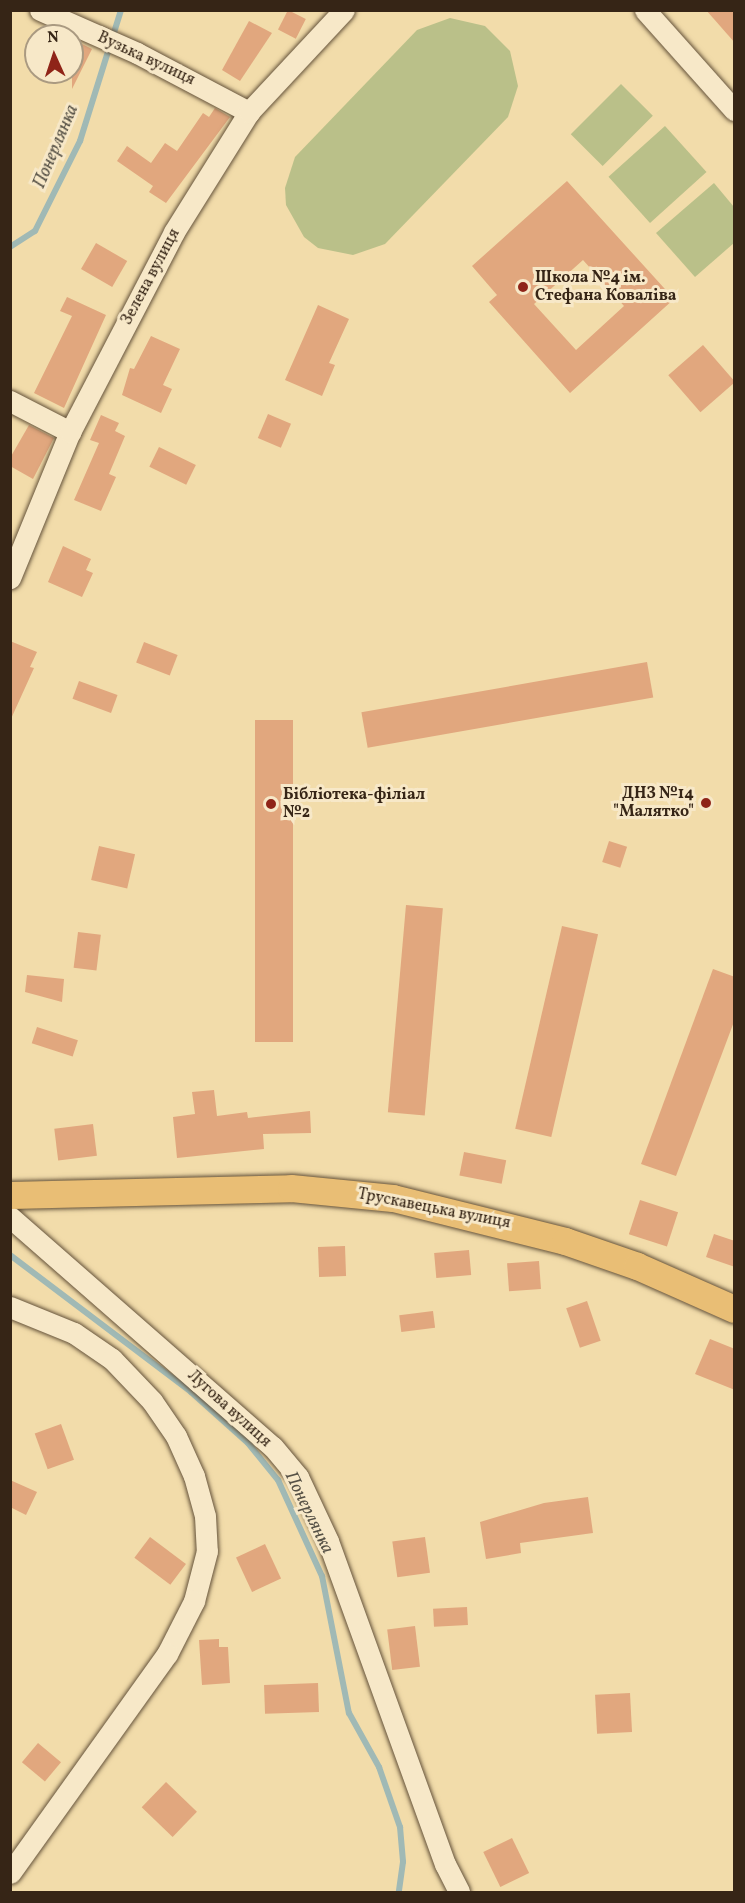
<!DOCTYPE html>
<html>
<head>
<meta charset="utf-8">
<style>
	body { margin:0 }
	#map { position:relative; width:745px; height:1903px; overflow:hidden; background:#f2dcaa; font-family:Vollkorn,serif }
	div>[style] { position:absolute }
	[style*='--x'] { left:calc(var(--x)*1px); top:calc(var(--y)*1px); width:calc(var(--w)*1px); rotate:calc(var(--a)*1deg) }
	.green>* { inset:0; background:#bac089; transform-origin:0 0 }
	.stream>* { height:6px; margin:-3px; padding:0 3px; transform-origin:3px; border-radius:3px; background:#a0b9b5 }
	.building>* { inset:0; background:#e1a77e; transform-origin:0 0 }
	.roads { filter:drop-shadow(0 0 2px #65533b) drop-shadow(0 0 2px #65533b) }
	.minor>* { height:21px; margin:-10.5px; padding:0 10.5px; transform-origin:10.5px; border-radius:10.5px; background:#f7e8c8 }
	.major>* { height:27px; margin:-13.5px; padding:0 13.5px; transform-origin:13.5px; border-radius:13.5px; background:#e9be75 }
	.dots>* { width:16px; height:16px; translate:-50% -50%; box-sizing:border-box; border:3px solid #f7e8c8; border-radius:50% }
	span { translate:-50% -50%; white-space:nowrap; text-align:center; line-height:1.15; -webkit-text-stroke:6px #f7e8c8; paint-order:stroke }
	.street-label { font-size:16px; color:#362516 }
	.poi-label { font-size:16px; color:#362516; font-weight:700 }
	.left { translate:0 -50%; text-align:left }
	.right { translate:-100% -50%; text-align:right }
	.water-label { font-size:18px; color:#565146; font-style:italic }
	.frame { position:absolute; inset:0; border:12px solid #362516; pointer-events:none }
	.north { position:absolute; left:24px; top:24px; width:60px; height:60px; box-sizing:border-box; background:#f7e8c8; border:2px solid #aa9a81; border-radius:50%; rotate:357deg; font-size:16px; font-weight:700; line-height:24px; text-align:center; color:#362516 }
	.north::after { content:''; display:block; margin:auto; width:21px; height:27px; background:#8f2418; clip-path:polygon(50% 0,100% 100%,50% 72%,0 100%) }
</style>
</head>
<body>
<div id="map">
	<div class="green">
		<div style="clip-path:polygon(450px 18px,485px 26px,510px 51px,518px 86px,508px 117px,385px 244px,353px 255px,318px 248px,304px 237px,286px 205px,285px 188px,295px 157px,417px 30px)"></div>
		<div style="left:621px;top:84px;width:45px;height:71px;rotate:45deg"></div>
		<div style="left:665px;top:126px;width:62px;height:76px;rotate:48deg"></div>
		<div style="clip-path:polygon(714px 183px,734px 207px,734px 243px,695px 277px,656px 233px)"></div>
	</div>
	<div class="stream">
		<div style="--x:10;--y:247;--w:30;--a:-33"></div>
		<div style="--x:35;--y:231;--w:101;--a:-63.4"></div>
		<div style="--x:80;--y:141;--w:137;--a:-72.6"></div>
		<div style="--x:10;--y:1255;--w:227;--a:37.1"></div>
		<div style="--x:191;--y:1392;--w:76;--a:41.8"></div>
		<div style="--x:248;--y:1443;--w:48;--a:51"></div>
		<div style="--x:278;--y:1480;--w:106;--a:65.4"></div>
		<div style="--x:322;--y:1576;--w:140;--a:78.9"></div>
		<div style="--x:349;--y:1713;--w:62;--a:60.9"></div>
		<div style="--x:379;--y:1767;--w:64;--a:70.7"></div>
		<div style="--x:400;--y:1827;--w:35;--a:85"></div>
		<div style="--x:403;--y:1862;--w:30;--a:98"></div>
	</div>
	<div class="building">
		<div style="left:288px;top:10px;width:20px;height:22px;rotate:27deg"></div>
		<div style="clip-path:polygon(706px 10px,735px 10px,735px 43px)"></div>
		<div style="clip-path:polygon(249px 21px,272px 33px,240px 81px,222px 70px)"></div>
		<div style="clip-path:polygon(72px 39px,92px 49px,72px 89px)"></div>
		<div style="clip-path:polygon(215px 108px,230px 117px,166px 203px,149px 192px,153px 186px,117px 161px,127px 146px,151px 163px,165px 143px,177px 151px,203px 113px,209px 117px)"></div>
		<div style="clip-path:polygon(evenodd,567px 181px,674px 299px,570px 393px,489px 302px,497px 295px,472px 266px,567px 181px,583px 260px,624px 306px,576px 350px,534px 304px,583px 260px)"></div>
		<div style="left:96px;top:243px;width:36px;height:30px;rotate:30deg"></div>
		<div style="clip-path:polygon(67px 297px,106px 315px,64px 408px,34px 393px,72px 316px,60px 311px)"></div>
		<div style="clip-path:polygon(318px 305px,349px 319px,329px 363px,335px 365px,322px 396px,285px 380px)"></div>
		<div style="clip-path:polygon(151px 336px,180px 349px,163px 385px,172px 389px,161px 413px,122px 395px,130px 368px,134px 369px)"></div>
		<div style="left:703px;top:345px;width:49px;height:46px;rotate:49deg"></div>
		<div style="left:268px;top:414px;width:25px;height:26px;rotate:23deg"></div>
		<div style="clip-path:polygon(101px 415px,119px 423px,115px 431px,125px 436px,109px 474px,116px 477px,101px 511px,74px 500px,99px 443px,90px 440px)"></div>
		<div style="clip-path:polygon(29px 425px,54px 438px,33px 479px,10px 466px,10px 458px)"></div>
		<div style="left:159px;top:447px;width:41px;height:22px;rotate:26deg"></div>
		<div style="clip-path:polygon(63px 546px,91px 559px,86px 570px,93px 573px,82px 597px,48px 582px)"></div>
		<div style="clip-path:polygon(10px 641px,37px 652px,30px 667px,34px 668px,10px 721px)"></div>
		<div style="left:144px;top:642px;width:36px;height:22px;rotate:21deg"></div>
		<div style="left:647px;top:662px;width:36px;height:290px;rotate:80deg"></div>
		<div style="left:79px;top:681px;width:41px;height:19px;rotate:20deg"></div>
		<div style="left:255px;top:720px;width:38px;height:322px"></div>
		<div style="left:609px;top:841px;width:19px;height:22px;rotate:18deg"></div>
		<div style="left:99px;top:846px;width:37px;height:35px;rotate:13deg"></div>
		<div style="left:406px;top:905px;width:37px;height:208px;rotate:5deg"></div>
		<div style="left:562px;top:926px;width:37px;height:208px;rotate:13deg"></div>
		<div style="left:78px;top:932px;width:23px;height:36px;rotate:7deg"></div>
		<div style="clip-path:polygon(713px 969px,735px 977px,735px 1019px,676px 1176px,641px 1164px)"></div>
		<div style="clip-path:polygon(27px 975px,64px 979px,62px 1002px,25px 992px)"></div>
		<div style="left:37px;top:1027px;width:43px;height:17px;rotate:18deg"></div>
		<div style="clip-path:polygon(214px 1090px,217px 1116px,247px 1112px,248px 1118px,310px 1111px,311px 1133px,263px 1134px,264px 1149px,177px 1158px,173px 1117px,195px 1114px,192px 1092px)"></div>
		<div style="left:93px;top:1124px;width:32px;height:39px;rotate:83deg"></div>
		<div style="left:464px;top:1152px;width:43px;height:24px;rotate:11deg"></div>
		<div style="left:640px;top:1200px;width:40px;height:36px;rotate:18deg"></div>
		<div style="clip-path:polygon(714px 1234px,735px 1241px,735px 1267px,706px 1257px)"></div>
		<div style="left:345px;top:1246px;width:30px;height:27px;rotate:88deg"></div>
		<div style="left:469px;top:1250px;width:25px;height:35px;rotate:85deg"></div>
		<div style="left:539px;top:1261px;width:28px;height:32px;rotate:86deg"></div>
		<div style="left:587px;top:1301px;width:42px;height:22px;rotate:71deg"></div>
		<div style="left:433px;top:1311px;width:17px;height:34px;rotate:83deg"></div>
		<div style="clip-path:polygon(710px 1339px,735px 1349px,735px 1390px,695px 1374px)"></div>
		<div style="left:61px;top:1424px;width:38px;height:28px;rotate:70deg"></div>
		<div style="clip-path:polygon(10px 1480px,37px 1492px,26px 1515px,10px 1507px)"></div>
		<div style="clip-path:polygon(588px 1497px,593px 1533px,520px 1543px,521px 1553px,486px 1559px,480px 1522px,544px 1503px)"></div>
		<div style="left:150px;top:1537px;width:45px;height:26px;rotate:37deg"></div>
		<div style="left:425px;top:1537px;width:36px;height:33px;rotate:82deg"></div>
		<div style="left:265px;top:1544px;width:38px;height:32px;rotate:65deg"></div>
		<div style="left:467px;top:1607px;width:18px;height:34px;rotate:87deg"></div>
		<div style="left:415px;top:1626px;width:41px;height:28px;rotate:83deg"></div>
		<div style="clip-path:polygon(219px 1639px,219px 1647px,228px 1647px,230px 1683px,202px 1685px,199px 1640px)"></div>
		<div style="left:318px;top:1683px;width:29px;height:54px;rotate:88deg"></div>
		<div style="left:630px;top:1693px;width:39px;height:35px;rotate:87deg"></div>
		<div style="left:38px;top:1743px;width:30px;height:25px;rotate:40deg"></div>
		<div style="left:166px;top:1782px;width:43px;height:35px;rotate:44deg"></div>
		<div style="left:512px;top:1838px;width:39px;height:32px;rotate:64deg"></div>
	</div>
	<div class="roads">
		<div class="minor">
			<div style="--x:40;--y:10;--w:106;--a:23.9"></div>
			<div style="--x:137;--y:53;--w:127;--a:27.8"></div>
			<div style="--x:645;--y:10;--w:134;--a:48.3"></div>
			<div style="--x:10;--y:401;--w:68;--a:27.3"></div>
			<div style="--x:10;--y:578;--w:158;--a:-67.7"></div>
			<div style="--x:70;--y:432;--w:225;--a:-62.5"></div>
			<div style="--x:174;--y:232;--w:142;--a:-58"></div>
			<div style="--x:249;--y:112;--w:139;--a:-47"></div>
			<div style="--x:10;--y:1217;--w:349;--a:41.2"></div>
			<div style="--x:273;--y:1447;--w:39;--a:50"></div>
			<div style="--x:298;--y:1477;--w:71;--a:64.9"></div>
			<div style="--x:328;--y:1541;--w:344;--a:70.1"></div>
			<div style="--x:445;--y:1864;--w:31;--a:63"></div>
			<div style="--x:10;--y:1307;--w:69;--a:22.1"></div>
			<div style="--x:74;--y:1333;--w:46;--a:34.4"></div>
			<div style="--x:112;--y:1359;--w:58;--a:46.4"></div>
			<div style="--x:152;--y:1401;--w:42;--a:55.6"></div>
			<div style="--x:176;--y:1436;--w:44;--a:65.8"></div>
			<div style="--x:194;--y:1476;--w:41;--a:74.6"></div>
			<div style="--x:205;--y:1516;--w:35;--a:87"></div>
			<div style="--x:207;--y:1551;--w:52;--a:104.6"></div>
			<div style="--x:194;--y:1601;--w:59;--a:117"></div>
			<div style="--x:167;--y:1654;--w:269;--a:125.6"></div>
		</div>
		<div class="major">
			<div style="--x:10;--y:1195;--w:281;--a:-1.4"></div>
			<div style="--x:291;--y:1188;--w:102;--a:5.6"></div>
			<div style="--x:393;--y:1198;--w:177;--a:14"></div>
			<div style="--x:565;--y:1241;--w:76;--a:19.1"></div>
			<div style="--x:637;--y:1266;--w:106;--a:23.9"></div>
		</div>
	</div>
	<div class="dots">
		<div style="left:523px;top:287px;background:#8f2418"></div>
		<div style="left:706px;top:803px;background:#8f2418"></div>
		<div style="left:271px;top:804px;background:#8f2418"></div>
	</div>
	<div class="street-label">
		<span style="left:146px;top:59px;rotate:25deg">Вузька вулиця</span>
		<span style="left:151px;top:277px;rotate:-62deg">Зелена вулиця</span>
		<span style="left:434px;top:1209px;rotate:11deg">Трускавецька вулиця</span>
		<span style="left:229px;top:1409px;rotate:42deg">Лугова вулиця</span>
	</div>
	<div class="poi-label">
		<span class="left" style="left:535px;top:287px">Школа №4 ім.<br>Стефана Коваліва</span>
		<span class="right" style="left:694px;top:803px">ДНЗ №14<br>"Малятко"</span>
		<span class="left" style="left:283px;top:804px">Бібліотека-філіал<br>№2</span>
	</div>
	<div class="water-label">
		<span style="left:57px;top:147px;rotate:-67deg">Понерлянка</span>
		<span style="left:308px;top:1513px;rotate:64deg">Понерлянка</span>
	</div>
	<div class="frame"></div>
	<div class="north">N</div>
</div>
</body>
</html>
